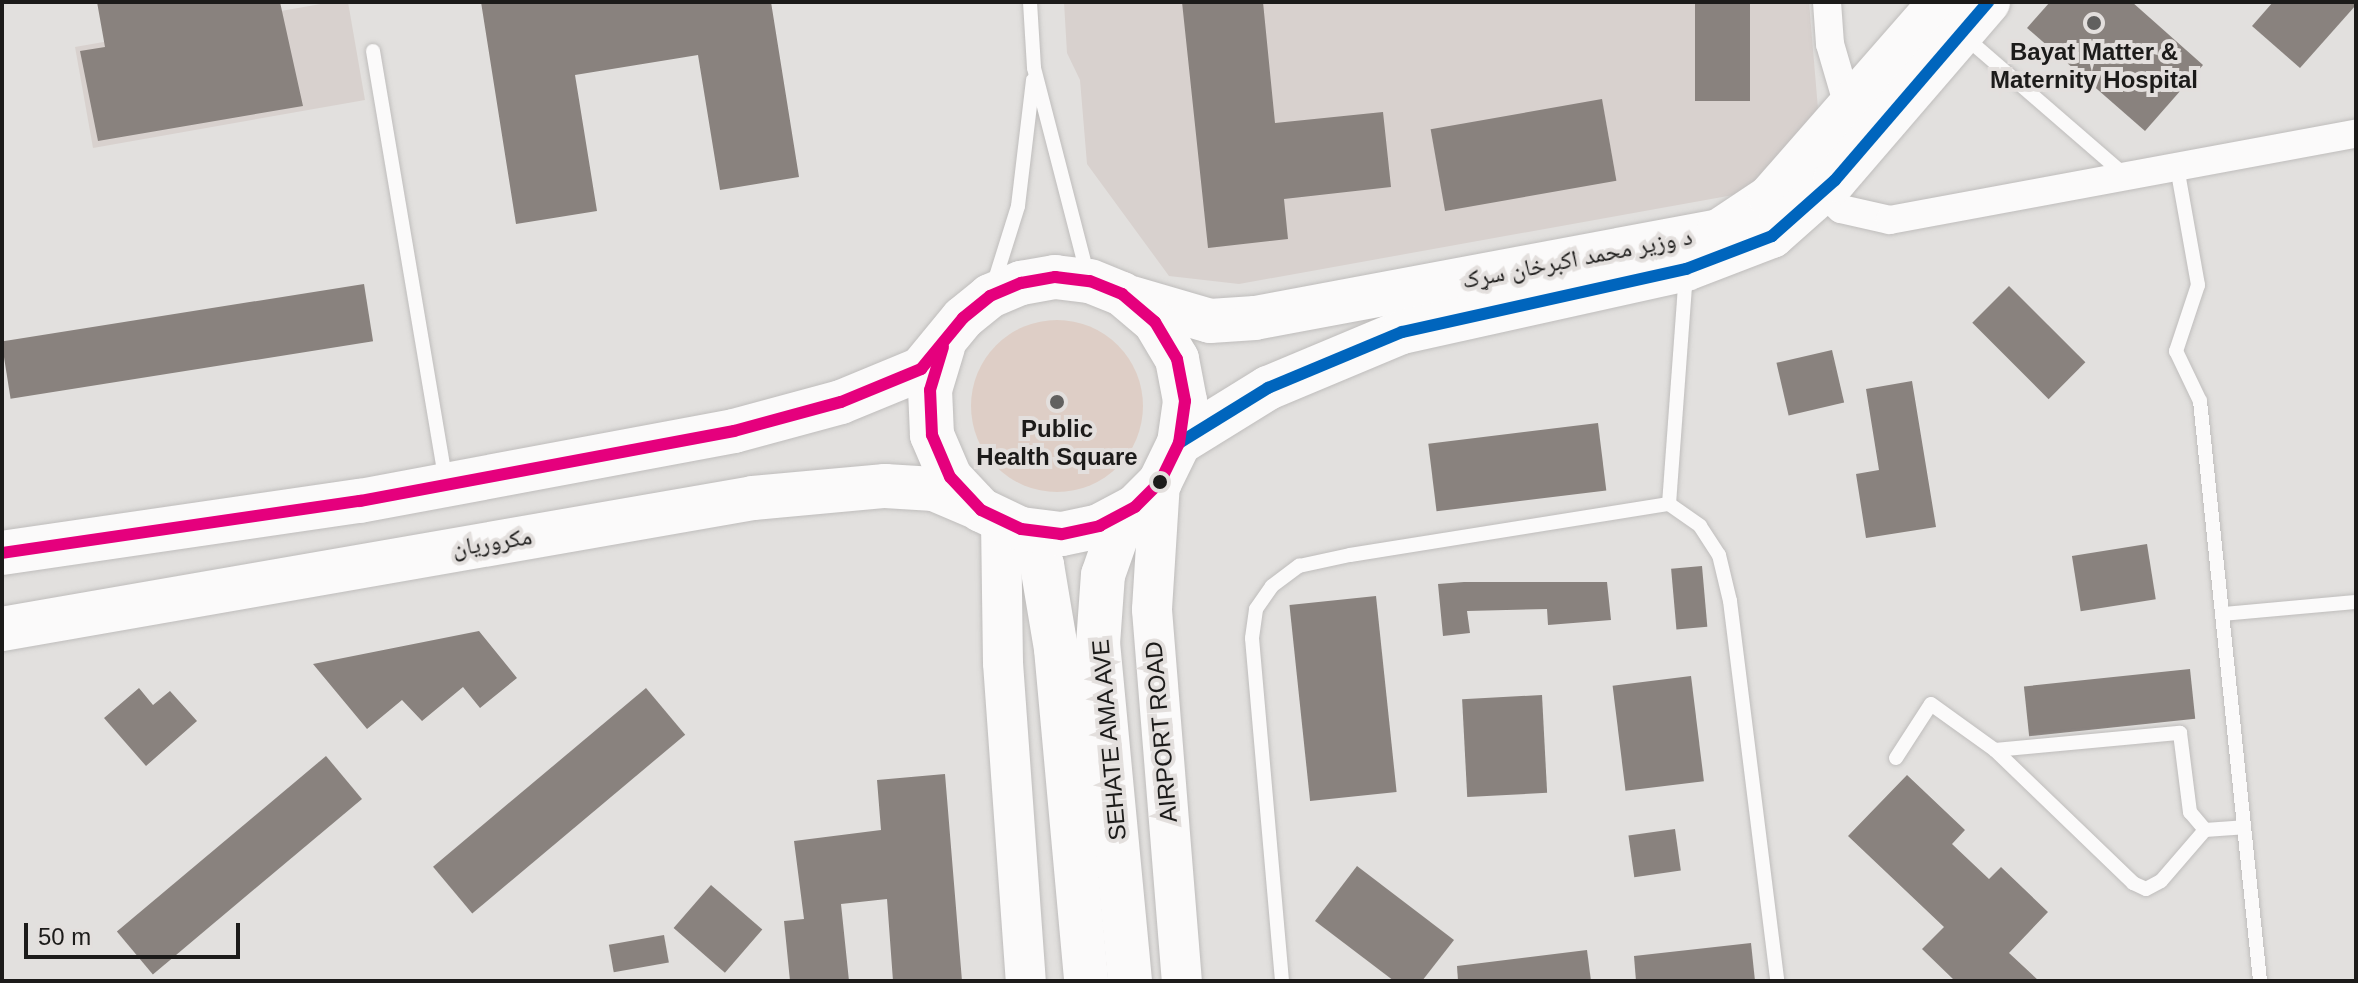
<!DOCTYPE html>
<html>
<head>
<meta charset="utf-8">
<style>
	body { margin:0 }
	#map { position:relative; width:2358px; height:983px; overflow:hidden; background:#e2e0de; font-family:Arial,"Noto Naskh Arabic",sans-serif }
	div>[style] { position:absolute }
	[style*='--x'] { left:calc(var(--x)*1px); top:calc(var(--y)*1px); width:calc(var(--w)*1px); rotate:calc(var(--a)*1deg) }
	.built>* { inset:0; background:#d8d1ce }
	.green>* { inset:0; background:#decec6 }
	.round { border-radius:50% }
	.building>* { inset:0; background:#89827e; transform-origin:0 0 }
	.roads { filter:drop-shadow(0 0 2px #bfbdbc) drop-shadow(0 0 2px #bfbdbc) }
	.lane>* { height:14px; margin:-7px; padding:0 7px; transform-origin:7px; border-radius:7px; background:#fbfafa }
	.street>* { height:28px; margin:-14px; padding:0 14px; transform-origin:14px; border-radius:14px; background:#fbfafa }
	.secondary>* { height:40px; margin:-20px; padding:0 20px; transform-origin:20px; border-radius:20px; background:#fbfafa }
	.primary>* { height:44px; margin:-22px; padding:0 22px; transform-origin:22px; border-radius:22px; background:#fbfafa }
	.bus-1>* { height:12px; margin:-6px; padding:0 6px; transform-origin:6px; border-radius:6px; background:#0065bd }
	.bus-2>* { height:12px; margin:-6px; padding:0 6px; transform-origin:6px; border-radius:6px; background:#e5007d }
	.dots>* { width:22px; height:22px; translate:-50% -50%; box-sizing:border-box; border:4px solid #e3dfdd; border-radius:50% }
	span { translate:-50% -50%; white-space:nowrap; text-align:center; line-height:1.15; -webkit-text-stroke:8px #e3dfdd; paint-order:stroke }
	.poi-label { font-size:24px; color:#1c1b1a; font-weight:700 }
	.street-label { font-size:24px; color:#1c1b1a }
	.frame { position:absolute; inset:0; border:4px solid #1c1b1a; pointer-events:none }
	.scale { position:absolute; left:24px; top:923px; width:216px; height:36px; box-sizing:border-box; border:4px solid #1c1b1a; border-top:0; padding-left:10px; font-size:24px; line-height:28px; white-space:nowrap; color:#1c1b1a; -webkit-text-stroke:6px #e3dfdd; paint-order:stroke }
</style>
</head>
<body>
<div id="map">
	<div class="built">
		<div style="clip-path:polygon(332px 2px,348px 2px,365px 100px,93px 148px,75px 47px)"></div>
		<div style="clip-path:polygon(1064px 2px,1809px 2px,1818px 109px,1750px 192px,1239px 284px,1169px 276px,1087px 164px,1080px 80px,1067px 53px)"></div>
	</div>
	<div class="green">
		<div class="round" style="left:971px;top:320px;width:172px;height:172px"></div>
	</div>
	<div class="building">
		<div style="clip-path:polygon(97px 2px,280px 2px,303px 106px,98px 141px,80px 51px,105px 47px)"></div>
		<div style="clip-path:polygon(481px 2px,771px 2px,799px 177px,720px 190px,698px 55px,575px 75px,597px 211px,516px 224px)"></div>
		<div style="clip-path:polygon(1182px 2px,1263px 2px,1275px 123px,1383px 112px,1391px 187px,1284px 199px,1288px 239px,1208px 248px)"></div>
		<div style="left:1695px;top:2px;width:55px;height:99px"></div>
		<div style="clip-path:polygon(2050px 2px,2132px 2px,2203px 65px,2145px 131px,2027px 28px)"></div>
		<div style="clip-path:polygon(2273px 2px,2356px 2px,2356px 5px,2300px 68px,2252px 26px)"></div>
		<div style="left:1602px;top:99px;width:83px;height:174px;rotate:80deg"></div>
		<div style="left:364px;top:284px;width:58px;height:367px;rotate:81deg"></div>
		<div style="left:2009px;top:286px;width:108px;height:52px;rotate:45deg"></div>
		<div style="left:1832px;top:350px;width:54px;height:57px;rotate:77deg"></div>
		<div style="clip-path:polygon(1912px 381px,1936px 527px,1866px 538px,1856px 474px,1879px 470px,1866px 389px)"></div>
		<div style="left:1598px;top:423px;width:68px;height:171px;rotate:83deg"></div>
		<div style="left:2147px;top:544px;width:56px;height:76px;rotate:81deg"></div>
		<div style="left:1702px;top:566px;width:61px;height:31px;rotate:85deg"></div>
		<div style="clip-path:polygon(1464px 582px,1607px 582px,1611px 620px,1548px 625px,1547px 609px,1467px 611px,1470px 633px,1443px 636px,1438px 584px)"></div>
		<div style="left:1376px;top:596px;width:197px;height:87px;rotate:84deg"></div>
		<div style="clip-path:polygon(479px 631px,517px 678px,480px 708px,463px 687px,422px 721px,402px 700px,367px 729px,313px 664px)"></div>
		<div style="left:2190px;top:669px;width:50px;height:167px;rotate:84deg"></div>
		<div style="left:1691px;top:676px;width:106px;height:79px;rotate:83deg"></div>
		<div style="clip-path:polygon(139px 688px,153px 705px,170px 691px,197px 721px,146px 766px,104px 718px)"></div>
		<div style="left:646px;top:688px;width:61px;height:278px;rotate:50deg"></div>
		<div style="left:1542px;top:695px;width:98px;height:80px;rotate:87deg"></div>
		<div style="left:326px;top:756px;width:56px;height:273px;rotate:50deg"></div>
		<div style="clip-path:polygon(945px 774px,962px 981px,893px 981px,887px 899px,841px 904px,849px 981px,790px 981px,784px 921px,804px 919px,794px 841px,881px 830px,877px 780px)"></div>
		<div style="clip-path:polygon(1907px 775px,1965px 830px,1952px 844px,1989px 879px,2001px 867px,2048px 912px,2009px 953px,2039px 981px,1955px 981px,1922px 949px,1944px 927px,1848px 836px)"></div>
		<div style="left:1675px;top:829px;width:42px;height:47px;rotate:82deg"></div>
		<div style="clip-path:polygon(1357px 866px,1454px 940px,1422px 981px,1394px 981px,1315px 921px)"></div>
		<div style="left:711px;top:885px;width:68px;height:57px;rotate:41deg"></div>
		<div style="left:664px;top:935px;width:28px;height:56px;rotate:80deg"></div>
		<div style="clip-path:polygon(1751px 943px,1755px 981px,1636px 981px,1634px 956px)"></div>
		<div style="clip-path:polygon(1587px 950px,1591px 981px,1458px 981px,1457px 966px)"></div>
	</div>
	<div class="roads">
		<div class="lane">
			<div style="--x:1030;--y:2;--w:66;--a:86.5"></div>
			<div style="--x:1034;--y:68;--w:212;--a:75.5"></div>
			<div style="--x:1963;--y:35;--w:216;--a:40.9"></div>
			<div style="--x:373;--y:51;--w:436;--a:80.4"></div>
			<div style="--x:2177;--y:167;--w:120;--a:79.9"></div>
			<div style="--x:2198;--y:285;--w:70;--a:108.4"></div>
			<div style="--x:2176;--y:351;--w:55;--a:64.4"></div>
			<div style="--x:2200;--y:401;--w:583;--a:84.09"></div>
			<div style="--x:993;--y:286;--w:84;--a:-72.6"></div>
			<div style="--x:1018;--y:206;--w:127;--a:-83.2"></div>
			<div style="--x:1669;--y:504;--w:232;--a:-85.8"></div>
			<div style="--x:2223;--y:614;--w:134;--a:-5.2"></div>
			<div style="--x:1995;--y:750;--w:192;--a:43.9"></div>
			<div style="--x:2133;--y:883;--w:14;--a:25"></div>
			<div style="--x:2146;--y:889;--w:17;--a:-28"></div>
			<div style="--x:2161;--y:881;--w:67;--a:-49.2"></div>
			<div style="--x:2205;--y:830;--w:39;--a:-4"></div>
			<div style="--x:1896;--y:758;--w:64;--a:-57.1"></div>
			<div style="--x:1931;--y:704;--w:79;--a:35.7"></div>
			<div style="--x:1995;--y:750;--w:186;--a:-5.3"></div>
			<div style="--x:2180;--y:733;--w:80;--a:82.8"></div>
			<div style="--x:2190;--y:812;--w:23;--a:50"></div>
			<div style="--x:1282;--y:981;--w:344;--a:-95"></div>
			<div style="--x:1252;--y:638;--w:29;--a:-82"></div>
			<div style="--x:1256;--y:609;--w:28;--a:-55"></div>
			<div style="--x:1272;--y:586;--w:34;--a:-37"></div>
			<div style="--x:1299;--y:566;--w:52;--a:-12.2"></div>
			<div style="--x:1350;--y:555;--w:323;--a:-9.1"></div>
			<div style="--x:1669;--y:504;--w:38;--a:35"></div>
			<div style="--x:1700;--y:526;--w:35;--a:57"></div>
			<div style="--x:1719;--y:555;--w:47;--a:76.6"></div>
			<div style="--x:1730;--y:601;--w:383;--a:82.9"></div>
		</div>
		<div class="street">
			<div style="--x:1827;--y:2;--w:42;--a:85.9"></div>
			<div style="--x:1830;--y:44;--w:68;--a:73.7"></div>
			<div style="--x:1812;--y:183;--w:39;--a:42"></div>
			<div style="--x:1841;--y:209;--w:50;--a:12.7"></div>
			<div style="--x:1890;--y:220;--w:474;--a:-10.5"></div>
		</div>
		<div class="secondary">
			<div style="--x:1160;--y:482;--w:128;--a:93.6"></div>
			<div style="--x:1152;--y:610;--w:372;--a:85.4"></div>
			<div style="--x:1001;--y:521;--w:142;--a:89.2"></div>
			<div style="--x:1003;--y:663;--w:319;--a:85.9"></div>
		</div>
		<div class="primary">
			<div style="--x:1131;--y:298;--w:82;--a:16.2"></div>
			<div style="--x:1210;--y:321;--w:45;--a:-3.8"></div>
			<div style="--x:1255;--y:318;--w:472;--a:-10.6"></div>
			<div style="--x:1719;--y:231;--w:61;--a:-33.7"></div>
			<div style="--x:1770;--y:197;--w:259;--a:-48.8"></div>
			<div style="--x:1179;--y:443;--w:105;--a:-31.7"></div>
			<div style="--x:1268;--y:388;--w:145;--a:-22.7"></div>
			<div style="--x:1402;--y:332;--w:291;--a:-12.5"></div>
			<div style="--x:1686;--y:269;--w:92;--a:-21"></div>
			<div style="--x:1772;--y:236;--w:84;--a:-41.6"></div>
			<div style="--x:1835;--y:180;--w:235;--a:-49.3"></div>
			<div style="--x:1021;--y:529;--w:42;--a:59.7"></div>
			<div style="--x:1042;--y:565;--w:85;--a:80.5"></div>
			<div style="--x:1056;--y:649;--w:333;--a:84.8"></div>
			<div style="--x:2;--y:553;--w:362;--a:-8.3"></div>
			<div style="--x:360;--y:501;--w:380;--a:-10.6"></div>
			<div style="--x:734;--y:431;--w:111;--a:-15.2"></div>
			<div style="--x:841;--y:402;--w:87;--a:-22.4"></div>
			<div style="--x:921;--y:369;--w:66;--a:-50.5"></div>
			<div style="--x:963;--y:318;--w:35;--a:-39"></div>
			<div style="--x:990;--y:296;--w:34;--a:-23"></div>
			<div style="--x:1021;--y:283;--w:35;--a:-10"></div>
			<div style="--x:1055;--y:277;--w:35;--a:7"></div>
			<div style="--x:1090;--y:281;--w:35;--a:22"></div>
			<div style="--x:1122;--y:294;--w:43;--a:40.3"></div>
			<div style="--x:1155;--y:322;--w:43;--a:59.3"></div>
			<div style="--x:1177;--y:359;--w:43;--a:79.2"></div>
			<div style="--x:1185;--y:401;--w:42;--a:98.1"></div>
			<div style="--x:1179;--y:443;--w:43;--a:116"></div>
			<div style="--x:1160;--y:482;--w:35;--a:135"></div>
			<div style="--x:1135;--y:507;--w:40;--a:152"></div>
			<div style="--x:1100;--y:526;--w:40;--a:168"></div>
			<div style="--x:1061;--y:534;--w:40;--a:-172.9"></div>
			<div style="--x:1021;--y:529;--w:44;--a:-154.6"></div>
			<div style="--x:981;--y:510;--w:45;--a:-133.2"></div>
			<div style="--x:950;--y:477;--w:46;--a:-113.2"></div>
			<div style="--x:932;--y:435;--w:45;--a:-92.5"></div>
			<div style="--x:930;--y:390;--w:45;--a:-73.2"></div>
			<div style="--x:2;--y:629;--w:762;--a:-9.89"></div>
			<div style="--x:753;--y:498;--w:133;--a:-5.2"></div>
			<div style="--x:885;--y:486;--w:49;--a:3.5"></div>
			<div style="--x:934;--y:489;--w:46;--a:23.2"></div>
			<div style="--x:1130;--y:981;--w:339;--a:-95.4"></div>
			<div style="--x:1098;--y:644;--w:69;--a:-85.9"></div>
			<div style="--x:1103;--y:575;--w:42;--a:-70.7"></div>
			<div style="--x:1117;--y:535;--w:33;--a:-57"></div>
		</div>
	</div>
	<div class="bus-1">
		<div style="--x:1179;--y:443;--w:105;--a:-31.7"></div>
		<div style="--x:1268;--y:388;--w:145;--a:-22.7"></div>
		<div style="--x:1402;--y:332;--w:291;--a:-12.5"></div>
		<div style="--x:1686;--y:269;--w:92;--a:-21"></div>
		<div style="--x:1772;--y:236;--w:84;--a:-41.6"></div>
		<div style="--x:1835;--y:180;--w:235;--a:-49.3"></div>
	</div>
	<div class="bus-2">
		<div style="--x:2;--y:553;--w:362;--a:-8.3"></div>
		<div style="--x:360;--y:501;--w:380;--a:-10.6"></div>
		<div style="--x:734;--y:431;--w:111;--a:-15.2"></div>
		<div style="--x:841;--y:402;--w:87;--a:-22.4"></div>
		<div style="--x:921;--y:369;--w:66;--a:-50.5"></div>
		<div style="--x:963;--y:318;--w:35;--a:-39"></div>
		<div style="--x:990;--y:296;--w:34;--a:-23"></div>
		<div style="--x:1021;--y:283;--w:35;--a:-10"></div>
		<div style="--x:1055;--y:277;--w:35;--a:7"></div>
		<div style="--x:1090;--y:281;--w:35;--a:22"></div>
		<div style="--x:1122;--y:294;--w:43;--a:40.3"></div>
		<div style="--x:1155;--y:322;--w:43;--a:59.3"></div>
		<div style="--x:1177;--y:359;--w:43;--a:79.2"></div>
		<div style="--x:1185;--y:401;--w:42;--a:98.1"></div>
		<div style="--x:1179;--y:443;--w:43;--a:116"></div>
		<div style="--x:1160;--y:482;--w:35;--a:135"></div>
		<div style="--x:1135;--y:507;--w:40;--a:152"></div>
		<div style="--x:1100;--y:526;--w:40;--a:168"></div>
		<div style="--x:1061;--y:534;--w:40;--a:-172.9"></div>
		<div style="--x:1021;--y:529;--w:44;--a:-154.6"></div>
		<div style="--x:981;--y:510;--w:45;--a:-133.2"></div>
		<div style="--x:950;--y:477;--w:46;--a:-113.2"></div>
		<div style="--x:932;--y:435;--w:45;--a:-92.5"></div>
		<div style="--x:930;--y:390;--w:45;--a:-73.2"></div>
	</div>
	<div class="dots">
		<div style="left:2094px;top:23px;background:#61605f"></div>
		<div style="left:1057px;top:402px;background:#61605f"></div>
		<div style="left:1160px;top:482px;background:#1c1b1a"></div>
	</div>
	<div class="poi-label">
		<span style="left:2094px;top:66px">Bayat Matter &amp;<br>Maternity Hospital</span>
		<span style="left:1057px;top:443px">Public<br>Health Square</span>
	</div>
	<div class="street-label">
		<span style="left:1577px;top:258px;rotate:-11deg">د وزیر محمد اکبرخان سړک</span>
		<span style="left:492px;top:542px;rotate:-9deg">مکروریان</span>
		<span style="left:1161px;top:732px;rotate:-95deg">AIRPORT ROAD</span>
		<span style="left:1109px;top:740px;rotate:-95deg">SEHATE AMA AVE</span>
	</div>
	<div class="frame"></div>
	<div class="scale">50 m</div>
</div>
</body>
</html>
